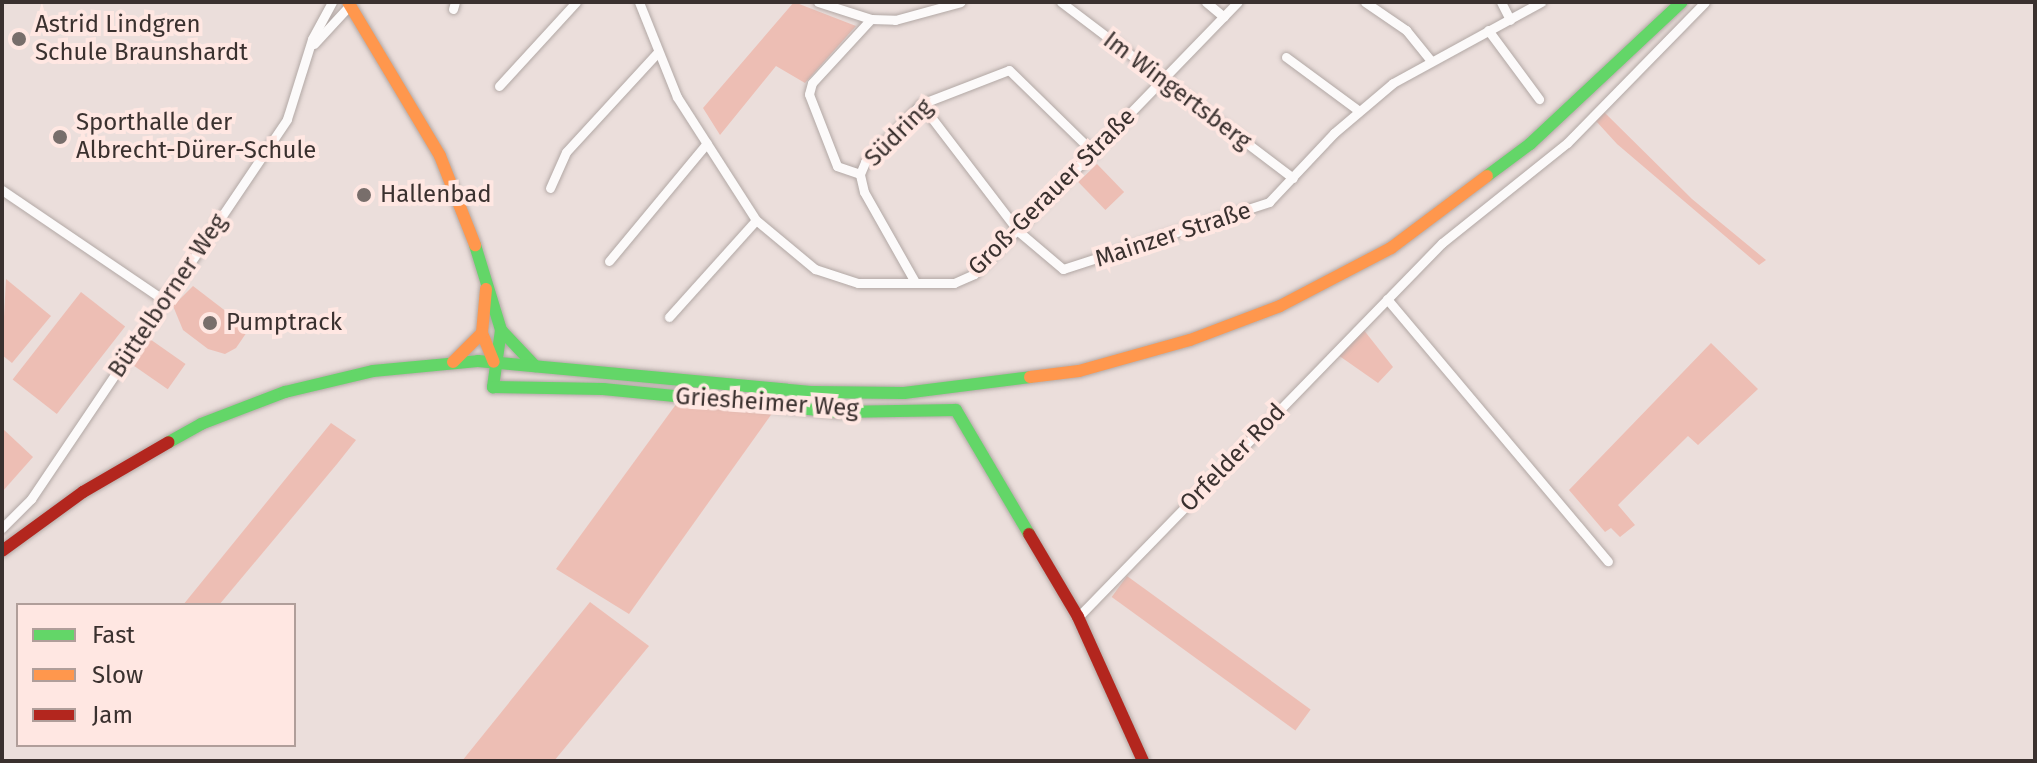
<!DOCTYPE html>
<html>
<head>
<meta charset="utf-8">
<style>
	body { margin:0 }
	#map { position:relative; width:2037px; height:763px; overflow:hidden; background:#ebdedb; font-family:"Fira Sans",sans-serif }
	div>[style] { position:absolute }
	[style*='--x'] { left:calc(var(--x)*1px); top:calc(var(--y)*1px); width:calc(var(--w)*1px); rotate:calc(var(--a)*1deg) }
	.green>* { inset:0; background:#edbeb4; transform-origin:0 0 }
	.roads { filter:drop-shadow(0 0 2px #b2a8a5) drop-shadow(0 0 2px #b2a8a5) }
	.street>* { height:9px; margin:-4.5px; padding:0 4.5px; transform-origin:4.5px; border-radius:4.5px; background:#fcfafa }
	.fast>* { height:12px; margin:-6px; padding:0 6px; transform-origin:6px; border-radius:6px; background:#63d668 }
	.slow>* { height:12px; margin:-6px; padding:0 6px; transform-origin:6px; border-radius:6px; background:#ff974d }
	.jam>* { height:12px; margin:-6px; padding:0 6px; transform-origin:6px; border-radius:6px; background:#b3261e }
	.dots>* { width:22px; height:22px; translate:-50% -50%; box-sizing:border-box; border:4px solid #ffe7e2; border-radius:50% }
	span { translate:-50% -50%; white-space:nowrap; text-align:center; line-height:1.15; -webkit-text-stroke:8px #ffe7e2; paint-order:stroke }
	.poi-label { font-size:24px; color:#3a312f }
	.left { translate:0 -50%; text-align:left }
	.street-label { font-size:24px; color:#3a312f }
	.frame { position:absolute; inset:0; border:4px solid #3a312f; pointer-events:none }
	.legend { position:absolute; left:16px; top:603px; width:280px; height:144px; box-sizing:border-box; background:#ffe7e2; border:2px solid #b09e9a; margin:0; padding:10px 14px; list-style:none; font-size:24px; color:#3a312f }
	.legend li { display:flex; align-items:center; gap:16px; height:40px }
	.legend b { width:40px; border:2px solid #b09e9a }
</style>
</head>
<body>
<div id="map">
	<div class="green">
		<div style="clip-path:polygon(794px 2px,856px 26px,805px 83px,776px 66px,720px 135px,703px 108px)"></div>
		<div style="clip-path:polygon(1604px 112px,1692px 199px,1766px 260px,1759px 265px,1617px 144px,1596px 121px)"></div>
		<div style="left:1097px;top:164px;width:39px;height:26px;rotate:46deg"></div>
		<div style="clip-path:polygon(6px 279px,51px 316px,12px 363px,2px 355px)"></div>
		<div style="clip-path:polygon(193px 286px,249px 329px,236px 348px,225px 354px,208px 349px,183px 330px,173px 306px)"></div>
		<div style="left:81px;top:292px;width:56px;height:111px;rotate:38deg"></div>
		<div style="clip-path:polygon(1363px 329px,1393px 367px,1378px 383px,1338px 355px)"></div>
		<div style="left:147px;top:337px;width:47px;height:31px;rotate:35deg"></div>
		<div style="clip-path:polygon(1711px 343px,1758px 389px,1698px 445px,1688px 436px,1618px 505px,1635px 525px,1620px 537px,1611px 528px,1605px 532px,1569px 490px)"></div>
		<div style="clip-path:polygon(677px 403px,773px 412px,629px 614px,556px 569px)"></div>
		<div style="clip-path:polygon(331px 423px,356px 440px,337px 464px,219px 605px,183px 605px)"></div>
		<div style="clip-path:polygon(2px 428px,33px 457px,2px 492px)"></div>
		<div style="left:1127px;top:576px;width:227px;height:26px;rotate:36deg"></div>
		<div style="clip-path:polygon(590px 602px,649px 646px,554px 761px,462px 761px)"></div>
	</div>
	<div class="roads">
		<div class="street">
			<div style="--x:639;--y:2;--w:102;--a:68.2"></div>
			<div style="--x:677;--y:97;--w:146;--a:57.3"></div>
			<div style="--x:756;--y:220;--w:77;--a:39.7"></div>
			<div style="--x:815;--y:269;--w:45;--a:18"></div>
			<div style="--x:858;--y:283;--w:96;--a:0"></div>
			<div style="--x:954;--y:283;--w:22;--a:-24"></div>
			<div style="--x:974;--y:274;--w:379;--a:-45.9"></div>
			<div style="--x:818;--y:2;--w:56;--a:17.8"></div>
			<div style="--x:871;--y:19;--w:24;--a:2"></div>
			<div style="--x:895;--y:20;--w:68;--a:-15.3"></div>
			<div style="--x:1061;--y:2;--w:291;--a:37.2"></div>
			<div style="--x:1206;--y:2;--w:23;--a:40"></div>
			<div style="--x:1365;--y:2;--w:50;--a:34.3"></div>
			<div style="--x:1406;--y:30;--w:38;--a:51"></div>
			<div style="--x:1501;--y:2;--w:20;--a:63"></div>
			<div style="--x:453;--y:9;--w:7;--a:-74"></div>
			<div style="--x:1488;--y:30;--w:86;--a:53.5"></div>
			<div style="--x:314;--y:44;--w:53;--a:-47.3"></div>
			<div style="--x:1286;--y:57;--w:89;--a:36.4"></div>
			<div style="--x:499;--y:86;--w:114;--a:-47.5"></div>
			<div style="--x:921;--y:104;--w:160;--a:52.6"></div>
			<div style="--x:1018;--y:231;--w:59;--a:40.2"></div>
			<div style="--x:1063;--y:269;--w:217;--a:-18"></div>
			<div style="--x:1269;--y:202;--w:95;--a:-46.7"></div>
			<div style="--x:1334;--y:133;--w:77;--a:-40.3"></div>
			<div style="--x:1393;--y:83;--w:169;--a:-28.7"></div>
			<div style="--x:860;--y:174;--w:24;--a:-161"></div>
			<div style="--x:837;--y:166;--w:77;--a:-111.3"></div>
			<div style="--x:809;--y:94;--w:11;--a:-75"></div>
			<div style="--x:812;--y:83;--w:87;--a:-47.3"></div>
			<div style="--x:550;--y:188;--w:39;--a:-66"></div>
			<div style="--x:566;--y:152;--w:134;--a:-47.4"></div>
			<div style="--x:2;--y:190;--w:196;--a:34.2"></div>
			<div style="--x:609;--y:261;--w:153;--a:-50.3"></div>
			<div style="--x:915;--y:282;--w:103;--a:-119.5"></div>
			<div style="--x:864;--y:192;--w:18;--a:-103"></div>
			<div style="--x:860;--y:174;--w:13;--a:-67"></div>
			<div style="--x:865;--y:162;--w:81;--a:-46"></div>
			<div style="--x:921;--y:104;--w:94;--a:-21.1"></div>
			<div style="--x:1009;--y:70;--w:119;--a:44.3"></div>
			<div style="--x:1387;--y:299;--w:343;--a:49.9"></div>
			<div style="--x:669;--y:317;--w:130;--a:-48.1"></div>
			<div style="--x:2;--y:528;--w:41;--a:-45"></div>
			<div style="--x:31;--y:499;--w:458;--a:-56"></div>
			<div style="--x:287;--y:119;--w:84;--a:-72.6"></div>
			<div style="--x:312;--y:39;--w:42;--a:-61.6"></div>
			<div style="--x:1078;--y:617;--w:522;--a:-45.78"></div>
			<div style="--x:1442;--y:243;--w:160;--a:-38.7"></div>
			<div style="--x:1567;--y:143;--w:197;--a:-45.6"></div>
		</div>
		<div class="fast">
			<div style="--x:1487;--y:176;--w:54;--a:-36.7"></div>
			<div style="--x:1530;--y:144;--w:208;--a:-43.1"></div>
			<div style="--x:475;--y:245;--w:89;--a:73"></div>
			<div style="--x:501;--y:330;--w:58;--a:98"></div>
			<div style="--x:493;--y:387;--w:110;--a:1"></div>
			<div style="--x:603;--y:389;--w:237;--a:5.6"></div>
			<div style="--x:839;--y:412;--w:117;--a:-1"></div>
			<div style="--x:956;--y:410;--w:144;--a:59.5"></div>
			<div style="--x:501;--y:330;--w:50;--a:46.6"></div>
			<div style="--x:169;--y:442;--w:37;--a:-29"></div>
			<div style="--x:201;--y:424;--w:90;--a:-20.9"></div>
			<div style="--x:285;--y:392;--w:90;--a:-13.4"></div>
			<div style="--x:373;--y:371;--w:105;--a:-5.4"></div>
			<div style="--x:478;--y:361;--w:334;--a:5.3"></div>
			<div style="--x:811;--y:392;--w:93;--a:0.6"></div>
			<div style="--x:904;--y:393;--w:127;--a:-7.2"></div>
		</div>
		<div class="slow">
			<div style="--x:348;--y:2;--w:179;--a:59.1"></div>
			<div style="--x:440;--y:156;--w:96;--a:68.5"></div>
			<div style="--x:486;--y:289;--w:44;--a:95.2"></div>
			<div style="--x:482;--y:333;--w:31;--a:68"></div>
			<div style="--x:453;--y:362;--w:41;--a:-45"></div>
			<div style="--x:1030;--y:377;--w:49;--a:-7"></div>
			<div style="--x:1079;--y:371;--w:115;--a:-15.6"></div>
			<div style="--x:1190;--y:340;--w:96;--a:-20.7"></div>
			<div style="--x:1280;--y:306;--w:125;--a:-27.6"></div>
			<div style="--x:1391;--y:248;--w:120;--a:-36.9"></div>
		</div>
		<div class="jam">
			<div style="--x:1029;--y:534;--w:96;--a:59.4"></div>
			<div style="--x:1078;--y:617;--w:158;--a:65.7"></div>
			<div style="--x:2;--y:551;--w:100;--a:-36.1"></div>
			<div style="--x:83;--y:492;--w:99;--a:-30.2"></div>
		</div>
	</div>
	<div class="dots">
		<div style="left:19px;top:39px;background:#786e6b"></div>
		<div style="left:60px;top:137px;background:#786e6b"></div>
		<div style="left:364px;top:195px;background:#786e6b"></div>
		<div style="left:210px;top:323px;background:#786e6b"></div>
	</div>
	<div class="poi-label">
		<span class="left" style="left:35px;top:39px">Astrid Lindgren<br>Schule Braunshardt</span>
		<span class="left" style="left:76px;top:137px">Sporthalle der<br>Albrecht-Dürer-Schule</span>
		<span class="left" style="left:380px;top:195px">Hallenbad</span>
		<span class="left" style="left:226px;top:323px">Pumptrack</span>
	</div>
	<div class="street-label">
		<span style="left:1177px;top:91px;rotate:37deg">Im Wingertsberg</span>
		<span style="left:899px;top:133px;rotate:-45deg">Südring</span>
		<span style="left:1052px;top:192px;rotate:-45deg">Groß-Gerauer Straße</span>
		<span style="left:1173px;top:235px;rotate:-18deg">Mainzer Straße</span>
		<span style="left:168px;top:296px;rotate:-56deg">Büttelborner Weg</span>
		<span style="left:767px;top:403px;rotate:4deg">Griesheimer Weg</span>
		<span style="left:1233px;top:458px;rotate:-46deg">Orfelder Rod</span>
	</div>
	<div class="frame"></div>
	<ul class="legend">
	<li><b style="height:10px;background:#63d668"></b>Fast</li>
	<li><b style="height:10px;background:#ff974d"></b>Slow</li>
	<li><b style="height:10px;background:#b3261e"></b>Jam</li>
	</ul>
</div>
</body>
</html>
